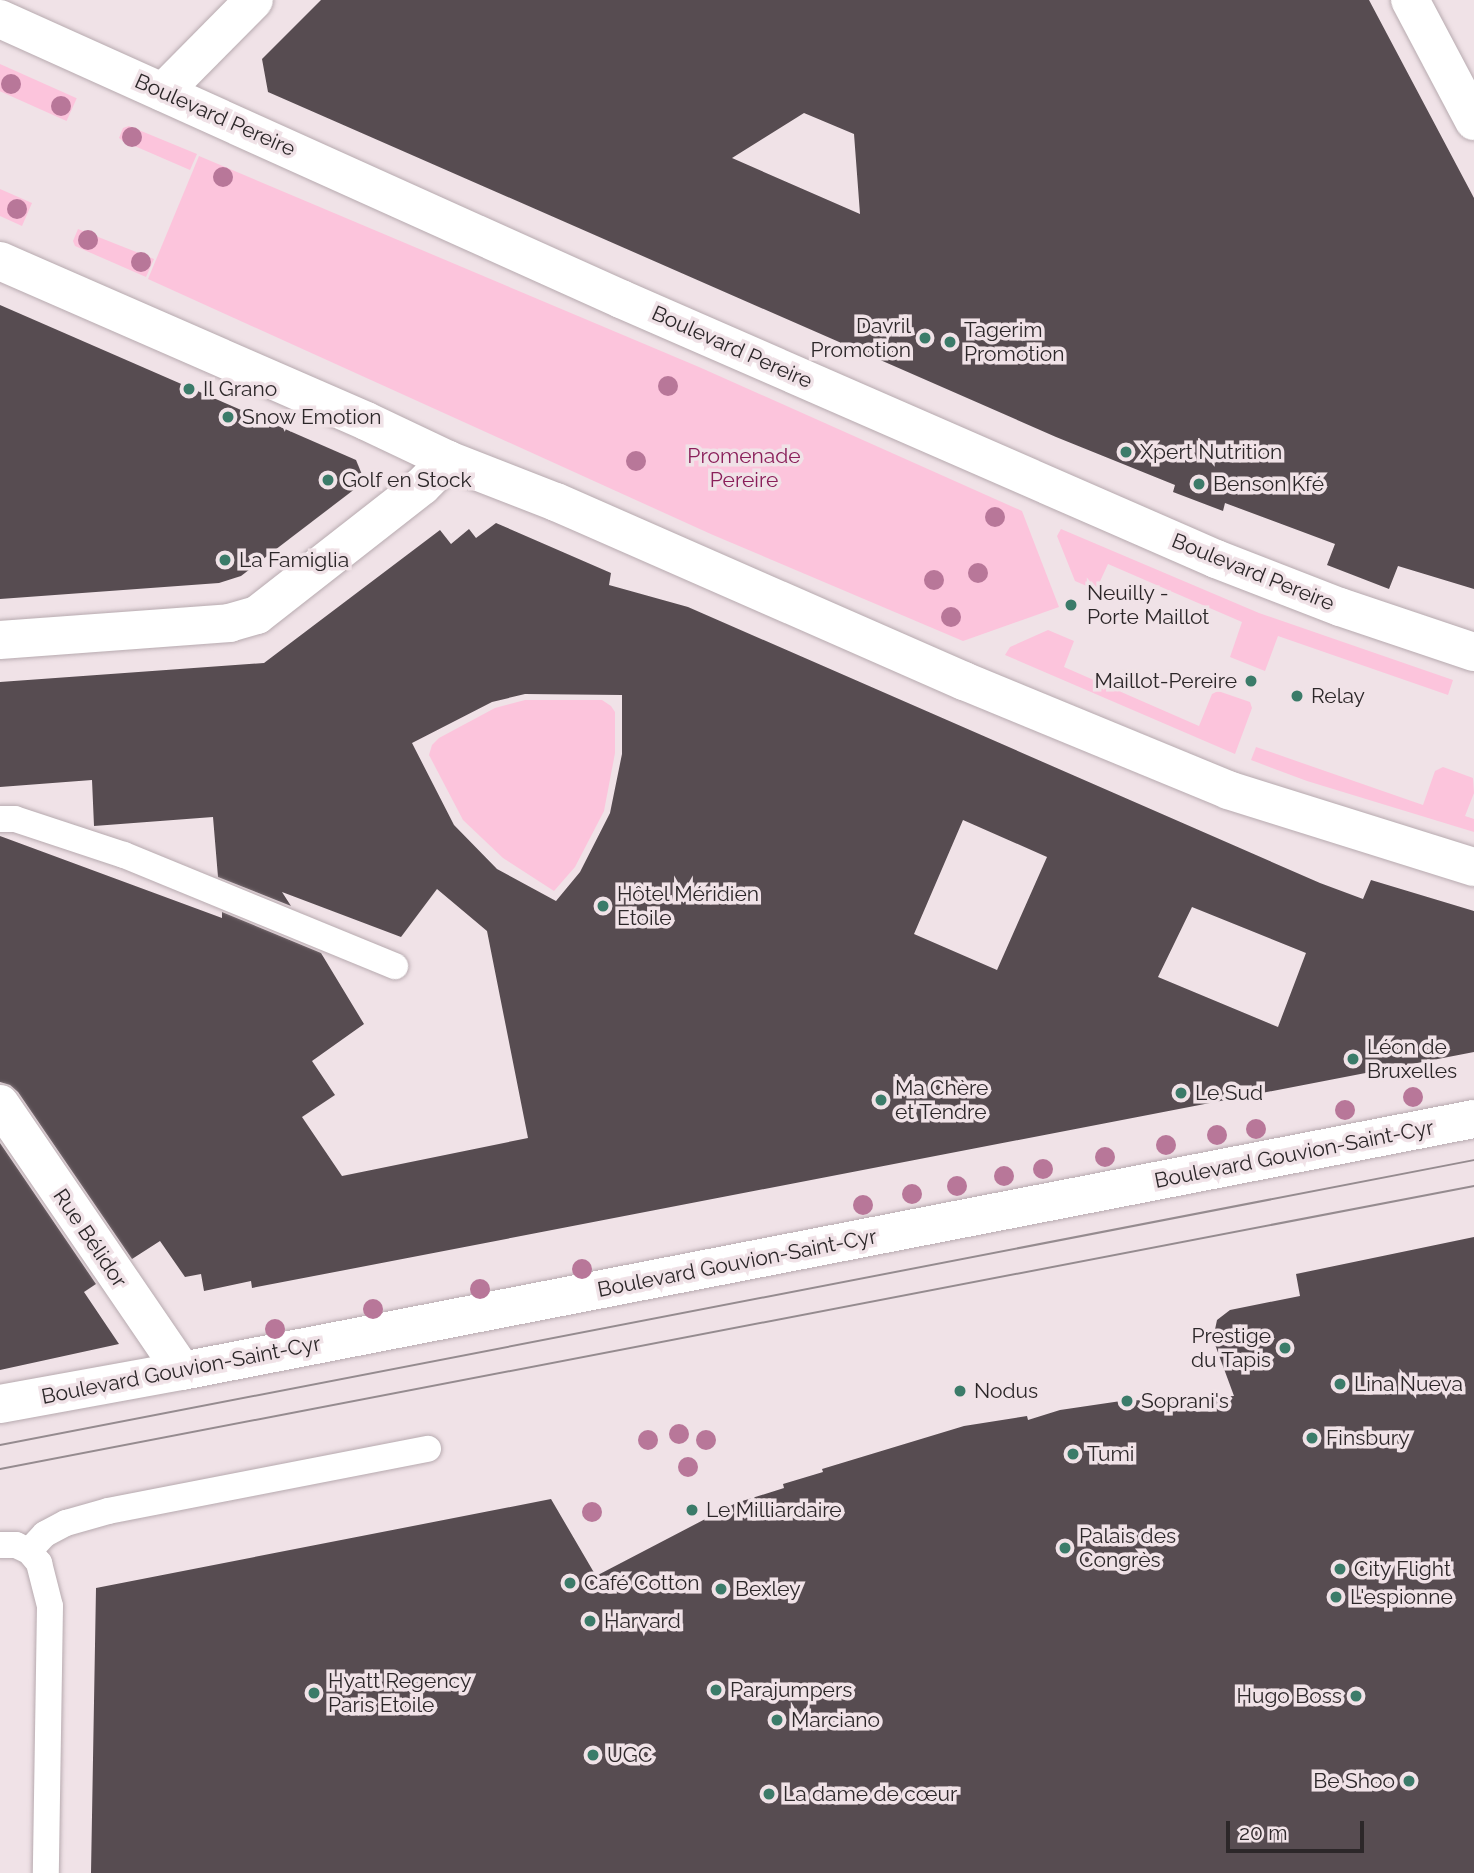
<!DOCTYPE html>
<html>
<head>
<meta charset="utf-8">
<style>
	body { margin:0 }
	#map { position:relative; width:1474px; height:1873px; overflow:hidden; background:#f0e2e7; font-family:Raleway,sans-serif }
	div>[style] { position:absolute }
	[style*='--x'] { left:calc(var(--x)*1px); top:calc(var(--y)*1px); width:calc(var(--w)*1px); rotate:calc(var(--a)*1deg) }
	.green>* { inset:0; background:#fcc4dc; transform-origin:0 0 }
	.building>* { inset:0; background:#574c51 }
	.roads { filter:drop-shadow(0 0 2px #b7aaaf) drop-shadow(0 0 2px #b7aaaf) }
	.service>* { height:26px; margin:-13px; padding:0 13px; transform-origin:13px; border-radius:13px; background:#fff }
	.minor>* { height:38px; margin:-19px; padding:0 19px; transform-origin:19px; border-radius:19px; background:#fff }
	.tertiary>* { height:38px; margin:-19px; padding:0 19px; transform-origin:19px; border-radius:19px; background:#fff }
	.tram>* { height:2px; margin:-1px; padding:0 1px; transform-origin:1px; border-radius:1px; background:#958b8f }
	.trees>* { width:20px; height:20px; margin:-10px; border-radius:50%; background:#b87799 }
	.dots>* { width:19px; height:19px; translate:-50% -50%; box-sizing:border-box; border:4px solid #f0e2e7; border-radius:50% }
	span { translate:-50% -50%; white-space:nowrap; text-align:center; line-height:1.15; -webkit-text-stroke:7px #f0e2e7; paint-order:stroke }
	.street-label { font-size:21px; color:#2c2729 }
	.poi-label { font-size:21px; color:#2c2729 }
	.right { translate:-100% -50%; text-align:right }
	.left { translate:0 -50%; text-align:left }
	.park-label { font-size:21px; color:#8a205a }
	.scale { position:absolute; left:1226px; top:1821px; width:138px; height:32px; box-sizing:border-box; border:4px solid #2c2729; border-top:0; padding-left:9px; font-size:21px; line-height:24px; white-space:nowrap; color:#2c2729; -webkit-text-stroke:5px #f0e2e7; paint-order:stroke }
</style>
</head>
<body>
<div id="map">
	<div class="green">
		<div style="left:0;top:64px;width:84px;height:25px;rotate:24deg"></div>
		<div style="clip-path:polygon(129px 126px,197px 154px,190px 170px,123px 141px,119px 138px,123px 128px)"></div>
		<div style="clip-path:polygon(199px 156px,699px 367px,1022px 511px,1059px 607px,963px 641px,713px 535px,148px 279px)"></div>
		<div style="clip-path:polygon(0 189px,32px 203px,22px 226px,0 216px)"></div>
		<div style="clip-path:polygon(78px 229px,154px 259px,146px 277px,75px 246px,73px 241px)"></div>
		<div style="clip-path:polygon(1061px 529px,1259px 613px,1453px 680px,1448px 695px,1278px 636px,1265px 671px,1230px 657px,1242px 622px,1108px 564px,1096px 590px,1075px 581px,1057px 536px)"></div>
		<div style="clip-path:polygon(1048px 630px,1074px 641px,1064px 667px,1199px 726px,1212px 694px,1218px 691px,1250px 702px,1252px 708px,1235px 754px,1005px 655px,1010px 647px)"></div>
		<div style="clip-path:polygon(525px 700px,602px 700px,611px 706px,615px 712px,615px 753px,604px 811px,575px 867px,554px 891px,503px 858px,463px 820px,429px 755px,432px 745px,439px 738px,495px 708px)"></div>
		<div style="clip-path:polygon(1256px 747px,1423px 805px,1435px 771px,1443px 767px,1473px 778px,1474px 793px,1465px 816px,1474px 819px,1474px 832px,1307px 781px,1251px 760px)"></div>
	</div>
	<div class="building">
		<div style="clip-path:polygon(evenodd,321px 0,1369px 0,1474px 198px,1474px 589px,1398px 566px,1389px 589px,1327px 565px,1335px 544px,1225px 503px,1223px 511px,1173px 492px,1175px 485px,1056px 437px,268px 92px,262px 59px,321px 0,804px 113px,854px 134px,860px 214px,732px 158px,804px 113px)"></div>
		<div style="clip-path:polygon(0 305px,356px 460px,363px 477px,360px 485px,241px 576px,219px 583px,0 599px)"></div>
		<div style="clip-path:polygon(evenodd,496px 523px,611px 573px,609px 585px,688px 607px,1320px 883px,1363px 899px,1371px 880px,1474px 911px,1474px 1052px,252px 1288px,251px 1281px,204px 1291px,201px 1274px,185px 1277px,160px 1241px,132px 1259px,18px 1092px,10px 1085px,0 1082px,0 836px,222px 918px,222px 912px,321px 953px,364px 1024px,312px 1061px,335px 1095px,302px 1117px,342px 1176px,528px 1138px,487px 931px,437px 889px,401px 937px,282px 892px,291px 906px,218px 877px,213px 817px,94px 826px,92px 780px,0 787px,0 682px,264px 663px,440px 530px,451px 544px,469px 529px,476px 538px,496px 523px,525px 694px,622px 695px,622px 754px,610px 813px,580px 872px,556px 901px,497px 869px,454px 825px,412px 743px,492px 702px,525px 694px,496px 523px,963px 820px,1047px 857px,997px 970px,914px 934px,963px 820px,496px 523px,1192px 907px,1306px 953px,1278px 1027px,1158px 977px,1192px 907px)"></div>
		<div style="clip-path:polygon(0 1143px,96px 1284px,84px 1292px,119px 1344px,0 1370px)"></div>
		<div style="clip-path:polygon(1474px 1237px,1474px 1873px,91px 1873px,96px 1588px,551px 1499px,596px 1576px,736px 1503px,784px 1488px,783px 1484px,823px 1472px,822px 1469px,964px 1426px,1027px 1416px,1028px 1420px,1060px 1410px,1121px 1401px,1234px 1396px,1213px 1339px,1217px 1320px,1230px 1310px,1300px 1296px,1296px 1274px)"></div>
	</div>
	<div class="roads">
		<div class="service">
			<div style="--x:0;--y:819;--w:15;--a:0"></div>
			<div style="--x:15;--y:819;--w:115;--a:18.3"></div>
			<div style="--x:124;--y:855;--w:293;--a:22.3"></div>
			<div style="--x:0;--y:1545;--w:16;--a:0"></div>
			<div style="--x:16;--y:1545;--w:14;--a:25"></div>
			<div style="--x:29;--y:1551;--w:16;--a:50"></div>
			<div style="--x:39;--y:1563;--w:44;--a:75.7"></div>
			<div style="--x:50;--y:1606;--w:267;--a:90.9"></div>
			<div style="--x:29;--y:1551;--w:23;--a:-47"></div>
			<div style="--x:45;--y:1534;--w:24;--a:-28"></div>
			<div style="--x:66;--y:1523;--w:44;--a:-15.9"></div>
			<div style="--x:108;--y:1511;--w:326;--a:-11"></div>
		</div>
		<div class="minor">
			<div style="--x:1410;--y:0;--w:137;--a:62.1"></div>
			<div style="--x:163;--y:92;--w:129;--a:-45.3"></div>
			<div style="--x:0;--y:261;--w:399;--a:23.6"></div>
			<div style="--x:366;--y:421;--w:91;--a:25.4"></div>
			<div style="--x:448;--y:460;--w:116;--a:21.3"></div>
			<div style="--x:556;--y:502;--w:446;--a:23.7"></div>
			<div style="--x:964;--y:681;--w:286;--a:22.4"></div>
			<div style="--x:1228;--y:790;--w:258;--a:17.4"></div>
			<div style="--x:0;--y:640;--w:230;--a:-4.2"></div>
			<div style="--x:229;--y:623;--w:29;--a:-16"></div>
			<div style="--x:257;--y:615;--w:209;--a:-38"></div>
			<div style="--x:422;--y:486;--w:37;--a:-45"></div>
			<div style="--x:0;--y:1104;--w:323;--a:55.7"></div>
			<div style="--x:0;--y:1404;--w:185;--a:-10.3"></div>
			<div style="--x:182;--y:1371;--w:1316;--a:-11.04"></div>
		</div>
		<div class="tertiary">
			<div style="--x:0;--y:19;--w:681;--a:24.27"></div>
			<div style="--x:621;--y:299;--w:649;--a:23.6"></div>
			<div style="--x:1216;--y:559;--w:133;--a:21.2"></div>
			<div style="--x:1340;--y:607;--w:141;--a:18.6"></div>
		</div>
	</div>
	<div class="tram">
		<div style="--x:0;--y:1445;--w:1501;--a:-10.94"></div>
		<div style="--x:0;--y:1469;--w:1501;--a:-10.87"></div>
	</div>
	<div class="trees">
		<div style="left:11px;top:84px"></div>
		<div style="left:61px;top:106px"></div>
		<div style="left:132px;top:137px"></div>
		<div style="left:223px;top:177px"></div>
		<div style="left:17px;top:209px"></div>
		<div style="left:88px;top:240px"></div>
		<div style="left:141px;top:262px"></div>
		<div style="left:668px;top:386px"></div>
		<div style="left:636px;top:461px"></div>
		<div style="left:995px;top:517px"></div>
		<div style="left:978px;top:573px"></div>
		<div style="left:934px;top:580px"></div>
		<div style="left:951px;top:617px"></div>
		<div style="left:1413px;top:1097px"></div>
		<div style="left:1345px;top:1110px"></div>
		<div style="left:1256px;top:1129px"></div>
		<div style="left:1217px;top:1135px"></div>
		<div style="left:1166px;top:1145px"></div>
		<div style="left:1105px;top:1157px"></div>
		<div style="left:1043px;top:1169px"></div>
		<div style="left:1004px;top:1176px"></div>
		<div style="left:957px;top:1186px"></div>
		<div style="left:912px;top:1194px"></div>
		<div style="left:863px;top:1205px"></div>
		<div style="left:582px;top:1269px"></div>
		<div style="left:480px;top:1289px"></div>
		<div style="left:373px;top:1309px"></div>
		<div style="left:275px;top:1329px"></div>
		<div style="left:679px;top:1434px"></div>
		<div style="left:648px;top:1440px"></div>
		<div style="left:706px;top:1440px"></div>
		<div style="left:688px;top:1467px"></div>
		<div style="left:592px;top:1512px"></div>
	</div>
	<div class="dots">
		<div style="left:925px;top:338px;background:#3b7b69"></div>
		<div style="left:950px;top:342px;background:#3b7b69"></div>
		<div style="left:189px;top:389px;background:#3b7b69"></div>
		<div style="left:228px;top:417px;background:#3b7b69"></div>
		<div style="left:1126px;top:452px;background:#3b7b69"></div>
		<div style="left:328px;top:480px;background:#3b7b69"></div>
		<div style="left:1199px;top:484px;background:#3b7b69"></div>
		<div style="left:225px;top:560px;background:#3b7b69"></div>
		<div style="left:1071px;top:605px;background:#3b7b69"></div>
		<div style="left:1251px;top:681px;background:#3b7b69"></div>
		<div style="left:1297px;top:696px;background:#3b7b69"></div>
		<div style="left:603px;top:906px;background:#3b7b69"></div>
		<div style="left:1353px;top:1059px;background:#3b7b69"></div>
		<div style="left:1181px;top:1093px;background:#3b7b69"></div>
		<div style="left:881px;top:1100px;background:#3b7b69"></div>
		<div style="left:1285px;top:1348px;background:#3b7b69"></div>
		<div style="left:1340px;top:1384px;background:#3b7b69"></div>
		<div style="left:960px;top:1391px;background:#3b7b69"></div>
		<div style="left:1127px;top:1401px;background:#3b7b69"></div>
		<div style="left:1312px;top:1438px;background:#3b7b69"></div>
		<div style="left:1073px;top:1454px;background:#3b7b69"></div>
		<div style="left:692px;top:1510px;background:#3b7b69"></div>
		<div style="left:1065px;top:1548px;background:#3b7b69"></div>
		<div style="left:1340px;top:1569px;background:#3b7b69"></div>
		<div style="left:570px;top:1583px;background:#3b7b69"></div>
		<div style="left:721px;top:1589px;background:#3b7b69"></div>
		<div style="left:1336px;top:1597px;background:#3b7b69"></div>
		<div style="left:590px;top:1621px;background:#3b7b69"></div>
		<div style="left:716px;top:1690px;background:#3b7b69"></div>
		<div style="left:314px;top:1693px;background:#3b7b69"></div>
		<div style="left:1356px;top:1696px;background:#3b7b69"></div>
		<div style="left:777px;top:1720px;background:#3b7b69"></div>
		<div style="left:593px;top:1755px;background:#3b7b69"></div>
		<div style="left:1409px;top:1781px;background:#3b7b69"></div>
		<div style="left:769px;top:1794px;background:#3b7b69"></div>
	</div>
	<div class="street-label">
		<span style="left:215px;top:115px;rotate:24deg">Boulevard Pereire</span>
		<span style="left:732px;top:347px;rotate:24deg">Boulevard Pereire</span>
		<span style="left:1253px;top:572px;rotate:22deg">Boulevard Pereire</span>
		<span style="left:1294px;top:1154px;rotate:-11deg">Boulevard Gouvion-Saint-Cyr</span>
		<span style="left:90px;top:1238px;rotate:56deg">Rue Bélidor</span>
		<span style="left:737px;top:1263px;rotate:-11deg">Boulevard Gouvion-Saint-Cyr</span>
		<span style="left:181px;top:1370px;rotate:-11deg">Boulevard Gouvion-Saint-Cyr</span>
	</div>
	<div class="poi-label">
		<span class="right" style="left:911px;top:338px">Davril<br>Promotion</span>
		<span class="left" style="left:964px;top:342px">Tagerim<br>Promotion</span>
		<span class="left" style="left:203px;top:389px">Il Grano</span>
		<span class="left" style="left:242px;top:417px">Snow Emotion</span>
		<span class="left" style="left:1140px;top:452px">Xpert Nutrition</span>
		<span class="left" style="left:342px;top:480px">Golf en Stock</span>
		<span class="left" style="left:1213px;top:484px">Benson Kfé</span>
		<span class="left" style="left:239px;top:560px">La Famiglia</span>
		<span class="left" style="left:1087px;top:605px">Neuilly -<br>Porte Maillot</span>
		<span class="right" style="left:1237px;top:681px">Maillot-Pereire</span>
		<span class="left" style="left:1311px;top:696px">Relay</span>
		<span class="left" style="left:617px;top:906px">Hôtel Méridien<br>Etoile</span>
		<span class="left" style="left:1367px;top:1059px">Léon de<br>Bruxelles</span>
		<span class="left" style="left:895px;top:1100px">Ma Chère<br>et Tendre</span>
		<span class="left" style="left:1195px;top:1093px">Le Sud</span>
		<span class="right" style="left:1271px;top:1348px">Prestige<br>du Tapis</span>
		<span class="left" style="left:1354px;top:1384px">Lina Nueva</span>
		<span class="left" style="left:974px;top:1391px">Nodus</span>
		<span class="left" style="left:1141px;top:1401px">Soprani's</span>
		<span class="left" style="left:1326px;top:1438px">Finsbury</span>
		<span class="left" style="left:1087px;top:1454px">Tumi</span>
		<span class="left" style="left:706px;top:1510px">Le Milliardaire</span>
		<span class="left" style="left:1079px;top:1548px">Palais des<br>Congrès</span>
		<span class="left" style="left:1354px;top:1569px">City Flight</span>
		<span class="left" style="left:584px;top:1583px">Café Cotton</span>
		<span class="left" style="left:735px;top:1589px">Bexley</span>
		<span class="left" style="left:1350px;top:1597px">L'espionne</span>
		<span class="left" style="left:604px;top:1621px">Harvard</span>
		<span class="left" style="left:328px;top:1693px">Hyatt Regency<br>Paris Etoile</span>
		<span class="left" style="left:730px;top:1690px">Parajumpers</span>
		<span class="right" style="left:1342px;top:1696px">Hugo Boss</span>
		<span class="left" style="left:791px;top:1720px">Marciano</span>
		<span class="left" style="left:607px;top:1755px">UGC</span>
		<span class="right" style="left:1395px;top:1781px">Be Shoo</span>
		<span class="left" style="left:783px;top:1794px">La dame de cœur</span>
	</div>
	<div class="park-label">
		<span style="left:744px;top:468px">Promenade<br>Pereire</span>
	</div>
	<div class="scale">20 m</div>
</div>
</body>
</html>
